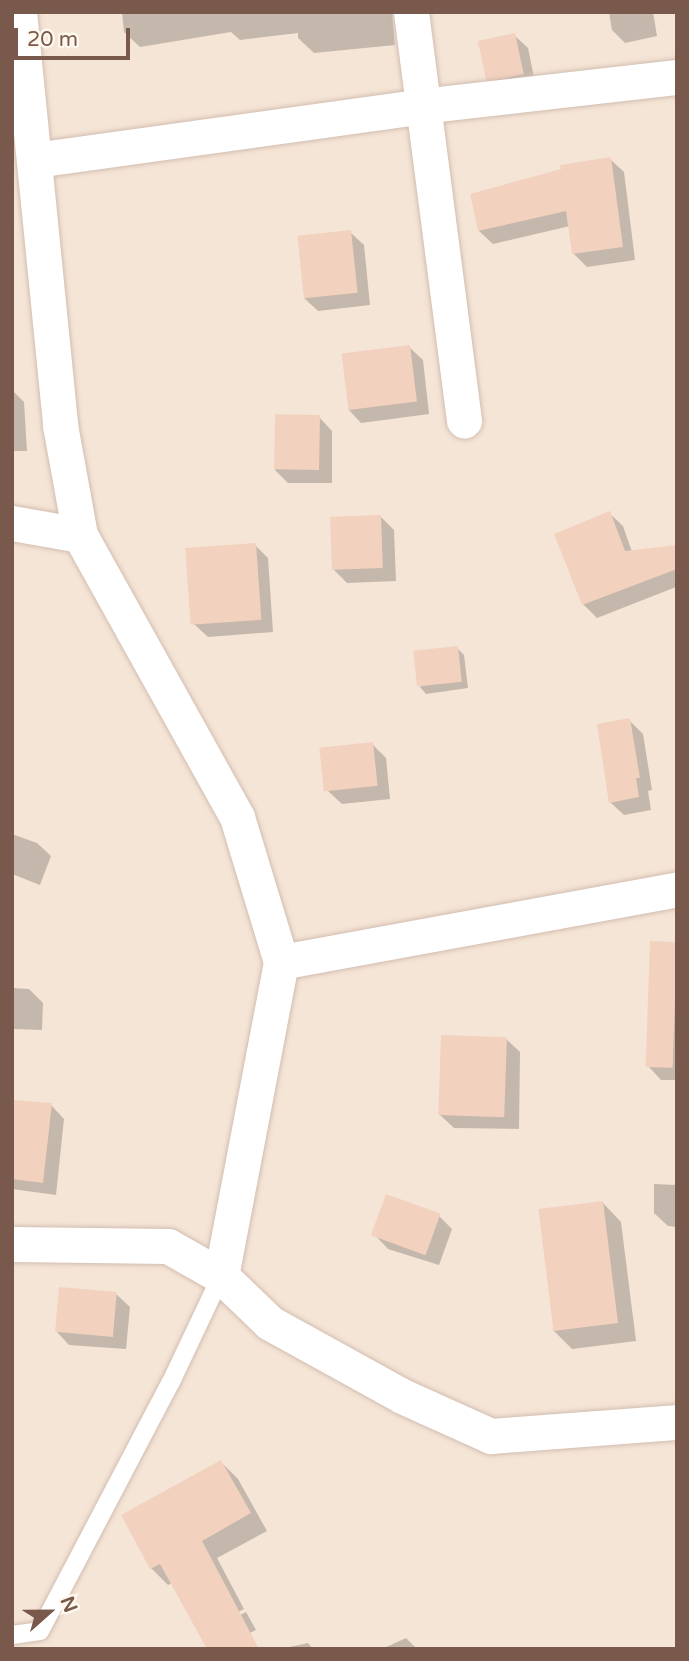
<!DOCTYPE html>
<html>
<head>
<meta charset="utf-8">
<style>
	body { margin:0 }
	#map { position:relative; width:689px; height:1661px; overflow:hidden; background:#fdf4e8; font-family:"Varela Round",sans-serif }
	div>[style] { position:absolute }
	[style*='--x'] { left:calc(var(--x)*1px); top:calc(var(--y)*1px); width:calc(var(--w)*1px); rotate:calc(var(--a)*1deg) }
	.residential>* { inset:0; background:#f5e5d6; transform-origin:0 0 }
	.shadow>* { inset:0; background:#0003 }
	.building>* { inset:0; background:#f3d1bf; transform-origin:0 0 }
	.roads { filter:drop-shadow(0 0 2px #d2bdb0) drop-shadow(0 0 2px #d2bdb0) }
	.service>* { height:18px; margin:-9px; padding:0 9px; transform-origin:9px; border-radius:9px; background:#fff }
	.minor>* { height:35px; margin:-17.5px; padding:0 17.5px; transform-origin:17.5px; border-radius:17.5px; background:#fff }
	span { translate:-50% -50%; white-space:nowrap; text-align:center; line-height:1.15; -webkit-text-stroke:7px #fff8ef; paint-order:stroke }
	.frame { position:absolute; inset:0; border:14px solid #78594b; pointer-events:none }
	.north { position:absolute; left:14px; top:1577px; width:70px; height:70px; -webkit-text-stroke:5px #fff8ef; paint-order:stroke; rotate:69deg; font-size:19px; font-weight:700; line-height:28px; text-align:center; color:#78594b }
	.north::after { content:''; display:block; margin:auto; width:24px; height:32px; background:#78594b; clip-path:polygon(50% 0,100% 100%,50% 72%,0 100%) }
	.scale { position:absolute; left:14px; top:28px; width:116px; height:32px; box-sizing:border-box; border:4px solid #78594b; border-top:0; padding-left:9px; font-size:21px; line-height:24px; white-space:nowrap; color:#78594b; -webkit-text-stroke:5px #fff8ef; paint-order:stroke }
</style>
</head>
<body>
<div id="map">
	<div class="residential">
		<div style="left:12px;top:12px;width:665px;height:1637px"></div>
	</div>
	<div class="shadow">
		<div style="clip-path:polygon(122px 12px,392px 12px,395px 45px,314px 53px,298px 38px,298px 33px,240px 40px,231px 32px,140px 47px,124px 32px)"></div>
		<div style="clip-path:polygon(609px 12px,653px 12px,657px 36px,625px 43px,612px 30px)"></div>
		<div style="clip-path:polygon(514px 35px,528px 48px,536px 87px,502px 91px,489px 77px)"></div>
		<div style="clip-path:polygon(610px 159px,624px 172px,635px 260px,587px 267px,573px 253px,570px 226px,493px 244px,479px 231px)"></div>
		<div style="clip-path:polygon(350px 232px,364px 245px,370px 305px,318px 311px,304px 298px)"></div>
		<div style="clip-path:polygon(409px 347px,423px 360px,429px 414px,361px 423px,348px 409px)"></div>
		<div style="clip-path:polygon(12px 390px,24px 402px,27px 451px,12px 451px)"></div>
		<div style="clip-path:polygon(319px 417px,332px 431px,332px 483px,288px 483px,275px 470px)"></div>
		<div style="clip-path:polygon(609px 513px,623px 526px,632px 552px,677px 547px,677px 597px,676px 587px,597px 618px,583px 604px)"></div>
		<div style="clip-path:polygon(380px 516px,394px 530px,396px 581px,347px 583px,334px 570px)"></div>
		<div style="clip-path:polygon(255px 545px,268px 558px,273px 632px,208px 637px,194px 624px)"></div>
		<div style="clip-path:polygon(457px 648px,464px 655px,468px 688px,426px 694px,420px 687px)"></div>
		<div style="clip-path:polygon(629px 720px,643px 734px,652px 790px,648px 791px,651px 810px,624px 815px,610px 802px)"></div>
		<div style="clip-path:polygon(372px 744px,386px 758px,390px 799px,342px 804px,328px 791px)"></div>
		<div style="clip-path:polygon(12px 834px,37px 843px,51px 856px,40px 885px,12px 874px)"></div>
		<div style="clip-path:polygon(677px 987px,677px 1080px,661px 1080px,648px 1066px)"></div>
		<div style="clip-path:polygon(12px 988px,29px 989px,43px 1003px,42px 1030px,12px 1029px)"></div>
		<div style="clip-path:polygon(506px 1039px,520px 1052px,519px 1129px,454px 1128px,440px 1115px)"></div>
		<div style="clip-path:polygon(12px 1102px,51px 1105px,64px 1119px,56px 1195px,12px 1189px)"></div>
		<div style="clip-path:polygon(654px 1184px,677px 1185px,677px 1227px,668px 1226px,654px 1213px)"></div>
		<div style="clip-path:polygon(603px 1203px,621px 1222px,636px 1341px,572px 1349px,553px 1330px)"></div>
		<div style="clip-path:polygon(439px 1216px,452px 1229px,439px 1265px,388px 1249px,375px 1235px)"></div>
		<div style="clip-path:polygon(116px 1294px,130px 1307px,126px 1349px,69px 1345px,56px 1331px)"></div>
		<div style="clip-path:polygon(221px 1462px,238px 1479px,267px 1531px,217px 1558px,244px 1609px,203px 1630px,203px 1634px,246px 1612px,256px 1630px,216px 1649px,200px 1633px,172px 1583px,168px 1585px,151px 1568px,123px 1516px)"></div>
		<div style="clip-path:polygon(406px 1638px,417px 1649px,382px 1649px)"></div>
		<div style="clip-path:polygon(308px 1643px,313px 1649px,281px 1649px)"></div>
	</div>
	<div class="building">
		<div style="left:515px;top:33px;width:42px;height:38px;rotate:78deg"></div>
		<div style="clip-path:polygon(611px 157px,623px 247px,572px 254px,566px 211px,478px 231px,470px 194px,561px 169px,560px 165px)"></div>
		<div style="left:351px;top:230px;width:63px;height:54px;rotate:84deg"></div>
		<div style="left:410px;top:345px;width:57px;height:69px;rotate:83deg"></div>
		<div style="left:320px;top:415px;width:55px;height:45px;rotate:91deg"></div>
		<div style="clip-path:polygon(610px 511px,625px 551px,677px 545px,677px 569px,582px 605px,554px 534px)"></div>
		<div style="left:381px;top:515px;width:53px;height:51px;rotate:88deg"></div>
		<div style="left:256px;top:543px;width:77px;height:71px;rotate:86deg"></div>
		<div style="left:458px;top:646px;width:36px;height:45px;rotate:84deg"></div>
		<div style="clip-path:polygon(630px 718px,640px 778px,636px 778px,639px 797px,609px 803px,597px 724px)"></div>
		<div style="left:373px;top:742px;width:44px;height:54px;rotate:84deg"></div>
		<div style="left:650px;top:941px;width:27px;height:126px;rotate:2deg"></div>
		<div style="left:441px;top:1035px;width:66px;height:80px;rotate:2deg"></div>
		<div style="clip-path:polygon(12px 1100px,52px 1103px,43px 1183px,12px 1179px)"></div>
		<div style="left:386px;top:1194px;width:58px;height:44px;rotate:20deg"></div>
		<div style="left:603px;top:1201px;width:123px;height:65px;rotate:83deg"></div>
		<div style="left:59px;top:1287px;width:58px;height:45px;rotate:5deg"></div>
		<div style="clip-path:polygon(221px 1460px,251px 1513px,202px 1541px,259px 1649px,207px 1649px,160px 1564px,150px 1569px,121px 1515px)"></div>
	</div>
	<div class="roads">
		<div class="service">
			<div style="--x:12;--y:1635;--w:28;--a:-8"></div>
			<div style="--x:40;--y:1631;--w:281;--a:-62.3"></div>
			<div style="--x:171;--y:1382;--w:117;--a:-64.7"></div>
		</div>
		<div class="minor">
			<div style="--x:19;--y:12;--w:415;--a:84.3"></div>
			<div style="--x:60;--y:425;--w:112;--a:79.7"></div>
			<div style="--x:80;--y:535;--w:323;--a:60.9"></div>
			<div style="--x:237;--y:817;--w:152;--a:73.1"></div>
			<div style="--x:281;--y:962;--w:320;--a:100.8"></div>
			<div style="--x:221;--y:1276;--w:68;--a:43.8"></div>
			<div style="--x:270;--y:1323;--w:151;--a:28.9"></div>
			<div style="--x:402;--y:1396;--w:98;--a:24.2"></div>
			<div style="--x:491;--y:1436;--w:187;--a:-4.3"></div>
			<div style="--x:411;--y:12;--w:412;--a:82.6"></div>
			<div style="--x:35;--y:160;--w:391;--a:-7.9"></div>
			<div style="--x:422;--y:106;--w:257;--a:-6.5"></div>
			<div style="--x:12;--y:523;--w:69;--a:10"></div>
			<div style="--x:281;--y:962;--w:403;--a:-10.4"></div>
			<div style="--x:12;--y:1244;--w:156;--a:0.7"></div>
			<div style="--x:168;--y:1246;--w:61;--a:29.5"></div>
		</div>
	</div>
	<div class="frame"></div>
	<div class="north">N</div>
	<div class="scale">20 m</div>
</div>
</body>
</html>
